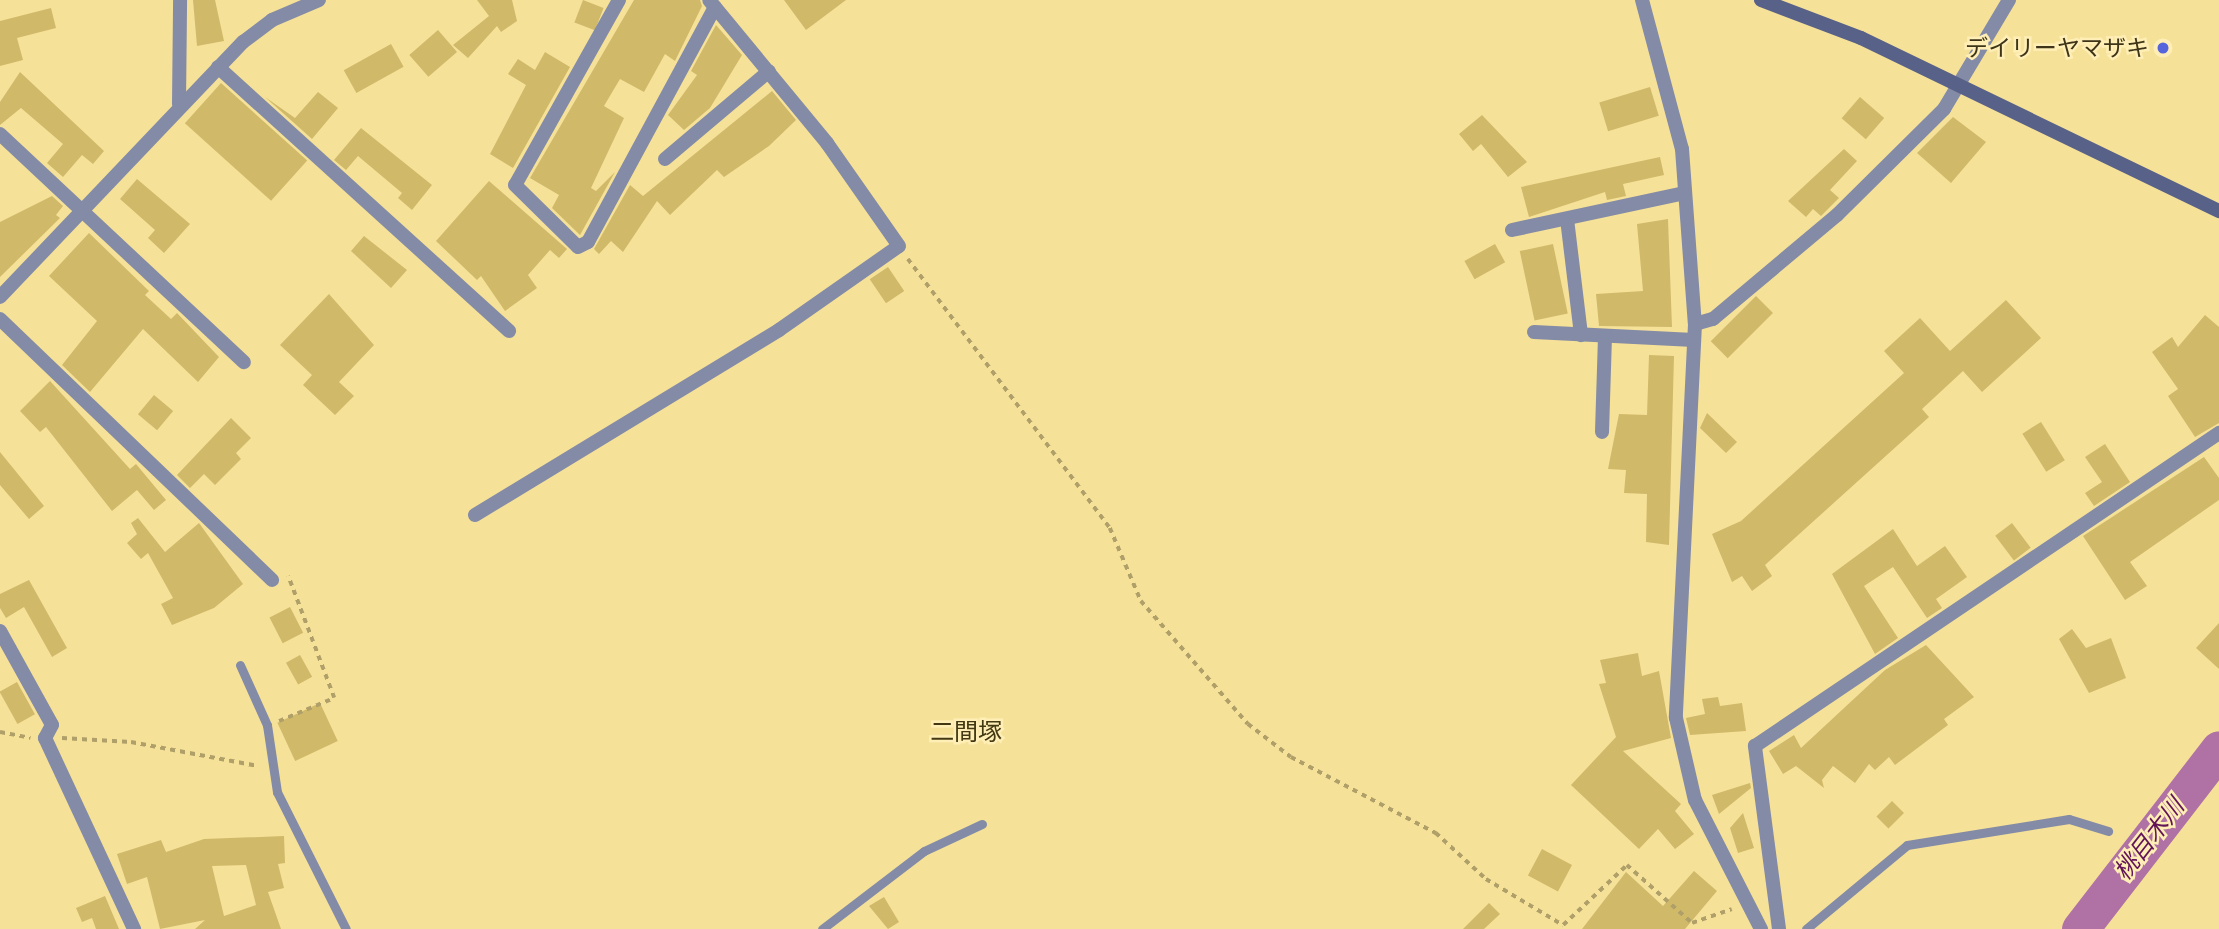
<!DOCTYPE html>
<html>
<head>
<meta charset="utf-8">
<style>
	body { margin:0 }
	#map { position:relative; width:2219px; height:929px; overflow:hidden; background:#f6e199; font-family:"Asap Condensed","Noto Sans JP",sans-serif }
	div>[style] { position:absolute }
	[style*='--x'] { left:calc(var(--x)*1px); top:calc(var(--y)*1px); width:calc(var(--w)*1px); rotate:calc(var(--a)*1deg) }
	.river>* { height:37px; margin:-18.5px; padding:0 18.5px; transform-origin:18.5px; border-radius:18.5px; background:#b071a4 }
	.building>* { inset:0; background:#d0b968; transform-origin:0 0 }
	.path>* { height:3.5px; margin-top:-1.75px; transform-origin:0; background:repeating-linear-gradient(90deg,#af9f68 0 5px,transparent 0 10px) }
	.lane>* { height:9px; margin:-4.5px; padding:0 4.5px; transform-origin:4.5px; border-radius:4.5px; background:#848ba6 }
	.street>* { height:14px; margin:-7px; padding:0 7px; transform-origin:7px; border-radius:7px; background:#848ba6 }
	.secondary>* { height:14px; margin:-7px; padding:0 7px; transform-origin:7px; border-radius:7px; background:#586188 }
	.dots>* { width:19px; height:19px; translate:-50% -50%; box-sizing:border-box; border:4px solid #ffefb6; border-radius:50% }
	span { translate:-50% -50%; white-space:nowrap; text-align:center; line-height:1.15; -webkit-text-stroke:5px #ffefb6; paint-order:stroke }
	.poi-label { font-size:23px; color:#3e3518 }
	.right { translate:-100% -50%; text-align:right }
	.neighbourhood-label { font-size:24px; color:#423812 }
	.water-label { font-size:24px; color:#611457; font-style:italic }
</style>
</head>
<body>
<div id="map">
	<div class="river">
		<div style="--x:2080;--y:929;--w:227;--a:-52.3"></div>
	</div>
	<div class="building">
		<div style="clip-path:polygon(193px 0,215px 0,224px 41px,197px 46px)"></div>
		<div style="clip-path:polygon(477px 0,512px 0,517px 21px,501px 32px,497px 26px,468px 58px,453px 45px,489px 16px)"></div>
		<div style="left:583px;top:0;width:22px;height:24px;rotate:21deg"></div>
		<div style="clip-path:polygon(634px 0,700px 0,702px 6px,675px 61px,665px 54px,644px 92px,620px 79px,604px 106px,624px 118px,591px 188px,596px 191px,615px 172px,580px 235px,552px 208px,559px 195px,530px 178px)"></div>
		<div style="clip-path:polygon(784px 0,846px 0,806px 30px)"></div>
		<div style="clip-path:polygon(51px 8px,56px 28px,17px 38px,23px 60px,0 66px,0 21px)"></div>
		<div style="clip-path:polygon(716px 25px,742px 55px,710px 108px,684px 130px,668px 115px,697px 75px,691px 71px)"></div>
		<div style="left:438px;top:30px;width:29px;height:38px;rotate:49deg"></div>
		<div style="left:391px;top:44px;width:26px;height:54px;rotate:61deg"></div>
		<div style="clip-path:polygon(545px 52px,570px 67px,513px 168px,490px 154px,526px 85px,508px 74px,518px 59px,535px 70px)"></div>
		<div style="clip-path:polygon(20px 72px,104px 151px,93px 164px,82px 155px,63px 177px,47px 163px,63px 144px,21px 108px,0 125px,0 102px)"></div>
		<div style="left:221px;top:83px;width:116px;height:54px;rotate:42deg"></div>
		<div style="left:1650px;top:87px;width:30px;height:53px;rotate:73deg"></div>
		<div style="clip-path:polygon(772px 91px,796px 120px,769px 146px,724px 177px,717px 170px,670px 215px,657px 201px,623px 252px,611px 241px,599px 254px,594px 249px,630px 185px,643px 196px)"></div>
		<div style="clip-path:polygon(318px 92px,338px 108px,312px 139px,265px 97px,295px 118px)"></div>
		<div style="left:1860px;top:97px;width:32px;height:28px;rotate:41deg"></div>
		<div style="clip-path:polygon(1482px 115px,1527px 162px,1508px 177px,1481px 144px,1473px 151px,1459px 134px)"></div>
		<div style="clip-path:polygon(1953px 117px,1986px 142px,1951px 183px,1917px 153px)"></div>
		<div style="clip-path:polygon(361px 128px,432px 185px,412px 210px,398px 198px,402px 193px,358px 156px,346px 170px,334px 160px)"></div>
		<div style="clip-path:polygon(1844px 149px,1857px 161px,1830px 190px,1839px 198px,1821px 216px,1813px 209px,1806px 217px,1788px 201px)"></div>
		<div style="clip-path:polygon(1660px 157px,1664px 175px,1623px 184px,1626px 196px,1607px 200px,1605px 192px,1529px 217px,1521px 187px)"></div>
		<div style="clip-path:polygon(137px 179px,190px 224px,164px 253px,148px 238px,155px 230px,120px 199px)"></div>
		<div style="clip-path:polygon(489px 181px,567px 249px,559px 258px,550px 250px,528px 275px,537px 288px,505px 311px,481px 276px,477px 280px,436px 241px)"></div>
		<div style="clip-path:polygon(52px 196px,63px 206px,56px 215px,60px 218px,0 277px,0 222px)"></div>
		<div style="clip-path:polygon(1668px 219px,1672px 327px,1599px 326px,1596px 294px,1643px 291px,1637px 224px)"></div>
		<div style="clip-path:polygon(89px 233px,149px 291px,145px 295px,171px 319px,177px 313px,219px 357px,198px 382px,143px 329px,90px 392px,62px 365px,97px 321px,49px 276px)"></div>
		<div style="clip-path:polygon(364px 236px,407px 270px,391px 288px,351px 251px)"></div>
		<div style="left:1495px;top:244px;width:21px;height:35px;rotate:61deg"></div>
		<div style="left:1553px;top:244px;width:71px;height:34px;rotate:78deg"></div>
		<div style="left:888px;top:267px;width:29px;height:22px;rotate:56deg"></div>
		<div style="clip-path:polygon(329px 294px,374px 345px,339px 382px,354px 396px,335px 415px,303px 385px,312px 375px,280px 345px)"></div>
		<div style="left:1756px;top:296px;width:24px;height:64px;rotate:45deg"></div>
		<div style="clip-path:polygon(2006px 300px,2041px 338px,1982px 392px,1963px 371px,1922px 409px,1929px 417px,1765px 565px,1772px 576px,1752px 591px,1742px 576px,1732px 582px,1712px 534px,1741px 521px,1904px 373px,1884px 351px,1920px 318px,1950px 351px)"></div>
		<div style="clip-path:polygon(2205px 315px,2219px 327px,2219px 423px,2195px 437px,2168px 396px,2178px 389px,2152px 352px,2172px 337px,2178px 347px)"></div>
		<div style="clip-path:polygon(1649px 355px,1674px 356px,1669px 545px,1646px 542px,1647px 494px,1624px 493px,1626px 470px,1608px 469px,1619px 414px,1647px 415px)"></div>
		<div style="clip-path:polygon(50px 381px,130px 469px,136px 464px,166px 500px,154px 510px,137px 490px,112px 511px,46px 427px,40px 432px,20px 411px)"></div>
		<div style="left:154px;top:395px;width:25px;height:25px;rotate:40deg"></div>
		<div style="clip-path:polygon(1707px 413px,1737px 442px,1726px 453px,1700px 428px)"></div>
		<div style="clip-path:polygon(231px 418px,251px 438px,236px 453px,241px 459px,215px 485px,204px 474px,190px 488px,177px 475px)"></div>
		<div style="left:2041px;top:422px;width:45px;height:22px;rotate:58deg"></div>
		<div style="clip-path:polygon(2105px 444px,2130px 482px,2094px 506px,2085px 493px,2102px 482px,2085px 457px)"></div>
		<div style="clip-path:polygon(0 452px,44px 506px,29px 519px,0 485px)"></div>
		<div style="clip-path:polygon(2204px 457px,2219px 478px,2219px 500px,2130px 562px,2147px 586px,2125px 600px,2083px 536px)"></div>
		<div style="clip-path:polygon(138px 518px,165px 552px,199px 523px,243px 584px,214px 608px,172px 625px,161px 604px,173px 598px,148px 553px,141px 559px,127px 543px,137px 534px,131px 523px)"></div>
		<div style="left:2012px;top:523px;width:31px;height:21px;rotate:53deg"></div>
		<div style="clip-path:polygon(1893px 529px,1917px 566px,1945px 546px,1967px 577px,1936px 599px,1942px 608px,1927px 618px,1893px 567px,1864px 586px,1898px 638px,1875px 654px,1832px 574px)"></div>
		<div style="clip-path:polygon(29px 580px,67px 648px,52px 657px,24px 607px,6px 618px,0 608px,0 594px)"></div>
		<div style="left:290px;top:607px;width:29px;height:23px;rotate:63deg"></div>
		<div style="clip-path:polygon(2219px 623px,2219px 669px,2196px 648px)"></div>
		<div style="clip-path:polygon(2072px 629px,2086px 648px,2111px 638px,2126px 678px,2089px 693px,2059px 639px)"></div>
		<div style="clip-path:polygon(1926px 645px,1974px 697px,1944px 719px,1948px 725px,1895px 765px,1889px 757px,1875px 770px,1869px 764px,1855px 783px,1833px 766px,1822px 780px,1824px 788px,1796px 766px,1783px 774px,1769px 751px,1794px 735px,1801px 748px,1885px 670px)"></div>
		<div style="clip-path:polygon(1638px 653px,1642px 676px,1659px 671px,1671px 738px,1623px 751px,1681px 804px,1675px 811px,1694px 834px,1675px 849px,1658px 829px,1639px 849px,1571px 785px,1616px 737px,1599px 684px,1606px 683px,1600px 660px)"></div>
		<div style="left:300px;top:655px;width:25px;height:16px;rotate:61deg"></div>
		<div style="left:17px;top:682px;width:37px;height:20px;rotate:61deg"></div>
		<div style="clip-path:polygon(1718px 697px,1720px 706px,1742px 703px,1746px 731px,1690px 735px,1686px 718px,1705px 714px,1702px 699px)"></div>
		<div style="left:320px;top:703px;width:42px;height:47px;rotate:65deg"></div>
		<div style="clip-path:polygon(1750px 783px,1751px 788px,1719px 814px,1712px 795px)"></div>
		<div style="left:1892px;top:801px;width:17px;height:22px;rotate:45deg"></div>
		<div style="clip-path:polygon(1743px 813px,1754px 848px,1738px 853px,1730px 828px)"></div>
		<div style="clip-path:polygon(evenodd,284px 836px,285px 863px,278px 864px,284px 888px,268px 892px,281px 929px,195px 929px,205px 920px,160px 929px,147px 877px,127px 884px,117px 854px,161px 840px,166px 852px,204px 839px,284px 836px,246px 865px,256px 905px,224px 916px,212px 866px,246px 865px)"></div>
		<div style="left:1542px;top:849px;width:34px;height:30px;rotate:28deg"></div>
		<div style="clip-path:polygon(1694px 871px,1717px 891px,1685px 929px,1582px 929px,1626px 872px,1663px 906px)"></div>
		<div style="clip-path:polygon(105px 896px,119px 929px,96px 929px,92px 918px,82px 922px,76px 908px)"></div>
		<div style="clip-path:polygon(884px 897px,899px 922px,888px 929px,869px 906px)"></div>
		<div style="clip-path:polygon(1489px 903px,1500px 914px,1484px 929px,1463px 929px)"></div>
	</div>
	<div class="path">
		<div style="--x:908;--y:259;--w:336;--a:53.1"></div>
		<div style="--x:1110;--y:528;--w:79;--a:67"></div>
		<div style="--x:1141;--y:601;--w:163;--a:49"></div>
		<div style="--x:1248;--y:724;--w:54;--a:37.5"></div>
		<div style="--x:1291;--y:757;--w:164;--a:27.7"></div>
		<div style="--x:1436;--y:833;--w:68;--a:42.6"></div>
		<div style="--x:1486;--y:879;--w:90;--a:30.9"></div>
		<div style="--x:1563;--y:925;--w:88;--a:-43.2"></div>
		<div style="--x:1627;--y:865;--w:87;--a:41.7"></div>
		<div style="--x:1692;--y:923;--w:42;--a:-19.3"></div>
		<div style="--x:279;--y:721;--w:60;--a:-22.7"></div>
		<div style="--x:334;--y:698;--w:130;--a:-110.7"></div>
		<div style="--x:0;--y:732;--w:31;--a:11"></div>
		<div style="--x:62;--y:738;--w:69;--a:3.3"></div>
		<div style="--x:131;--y:742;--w:129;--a:10.7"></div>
	</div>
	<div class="lane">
		<div style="--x:240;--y:665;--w:66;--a:65.8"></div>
		<div style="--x:267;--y:725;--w:68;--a:81.5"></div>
		<div style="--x:277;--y:792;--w:153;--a:63.3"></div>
		<div style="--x:822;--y:929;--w:128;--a:-37.4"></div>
		<div style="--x:924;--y:851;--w:64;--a:-25"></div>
		<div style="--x:1806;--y:929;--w:131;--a:-39.7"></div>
		<div style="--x:1907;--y:845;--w:164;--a:-9.1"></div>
		<div style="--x:2069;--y:819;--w:41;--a:17.1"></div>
	</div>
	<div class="street">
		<div style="--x:619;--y:0;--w:212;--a:119.3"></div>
		<div style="--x:515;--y:185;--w:88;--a:44.5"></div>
		<div style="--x:578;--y:247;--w:11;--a:-27"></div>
		<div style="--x:588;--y:242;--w:267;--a:-61.6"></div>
		<div style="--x:1642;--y:0;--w:154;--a:75"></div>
		<div style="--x:1682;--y:149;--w:175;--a:85.8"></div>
		<div style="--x:1695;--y:324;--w:394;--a:92.8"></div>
		<div style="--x:1676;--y:718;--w:84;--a:77"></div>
		<div style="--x:1695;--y:800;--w:145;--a:62.9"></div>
		<div style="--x:218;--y:67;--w:393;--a:42.2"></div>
		<div style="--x:179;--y:104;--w:104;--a:-89.4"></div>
		<div style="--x:0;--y:134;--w:334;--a:43.1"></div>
		<div style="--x:665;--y:159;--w:136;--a:-40.2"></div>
		<div style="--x:1567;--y:219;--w:117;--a:83.1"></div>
		<div style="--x:1512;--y:230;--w:176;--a:-12.1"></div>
		<div style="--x:0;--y:297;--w:352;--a:-46.4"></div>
		<div style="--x:243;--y:42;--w:36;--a:-37"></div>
		<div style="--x:272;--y:20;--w:51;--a:-23.1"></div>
		<div style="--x:0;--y:319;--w:377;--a:43.8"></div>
		<div style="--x:1695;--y:324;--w:19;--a:-16"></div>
		<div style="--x:1713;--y:319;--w:162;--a:-40"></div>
		<div style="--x:1837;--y:215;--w:151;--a:-44.7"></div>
		<div style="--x:1944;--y:109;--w:127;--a:-59.2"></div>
		<div style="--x:1534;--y:332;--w:160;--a:2.9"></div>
		<div style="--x:1602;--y:432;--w:96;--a:-88.2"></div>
		<div style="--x:475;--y:515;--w:356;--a:-31.3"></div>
		<div style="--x:779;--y:330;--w:146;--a:-35"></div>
		<div style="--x:899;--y:246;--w:126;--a:-125"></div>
		<div style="--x:827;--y:143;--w:185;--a:-129.5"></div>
		<div style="--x:0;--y:631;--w:107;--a:61"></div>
		<div style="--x:52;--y:725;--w:15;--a:118"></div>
		<div style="--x:45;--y:738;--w:211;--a:65"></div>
		<div style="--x:1779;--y:929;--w:185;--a:-97.5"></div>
		<div style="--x:1755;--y:746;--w:560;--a:-34"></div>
	</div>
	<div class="secondary">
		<div style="--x:1761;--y:0;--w:107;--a:20.8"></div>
		<div style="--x:1861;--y:38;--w:398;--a:25.8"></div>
	</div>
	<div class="dots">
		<div style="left:2163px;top:48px;background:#5765dc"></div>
	</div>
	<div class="poi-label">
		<span class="right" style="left:2149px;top:48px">デイリーヤマザキ</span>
	</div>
	<div class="neighbourhood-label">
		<span style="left:966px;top:732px">二間塚</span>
	</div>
	<div class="water-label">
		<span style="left:2149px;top:839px;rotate:-52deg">桃目木川</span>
	</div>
</div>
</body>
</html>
